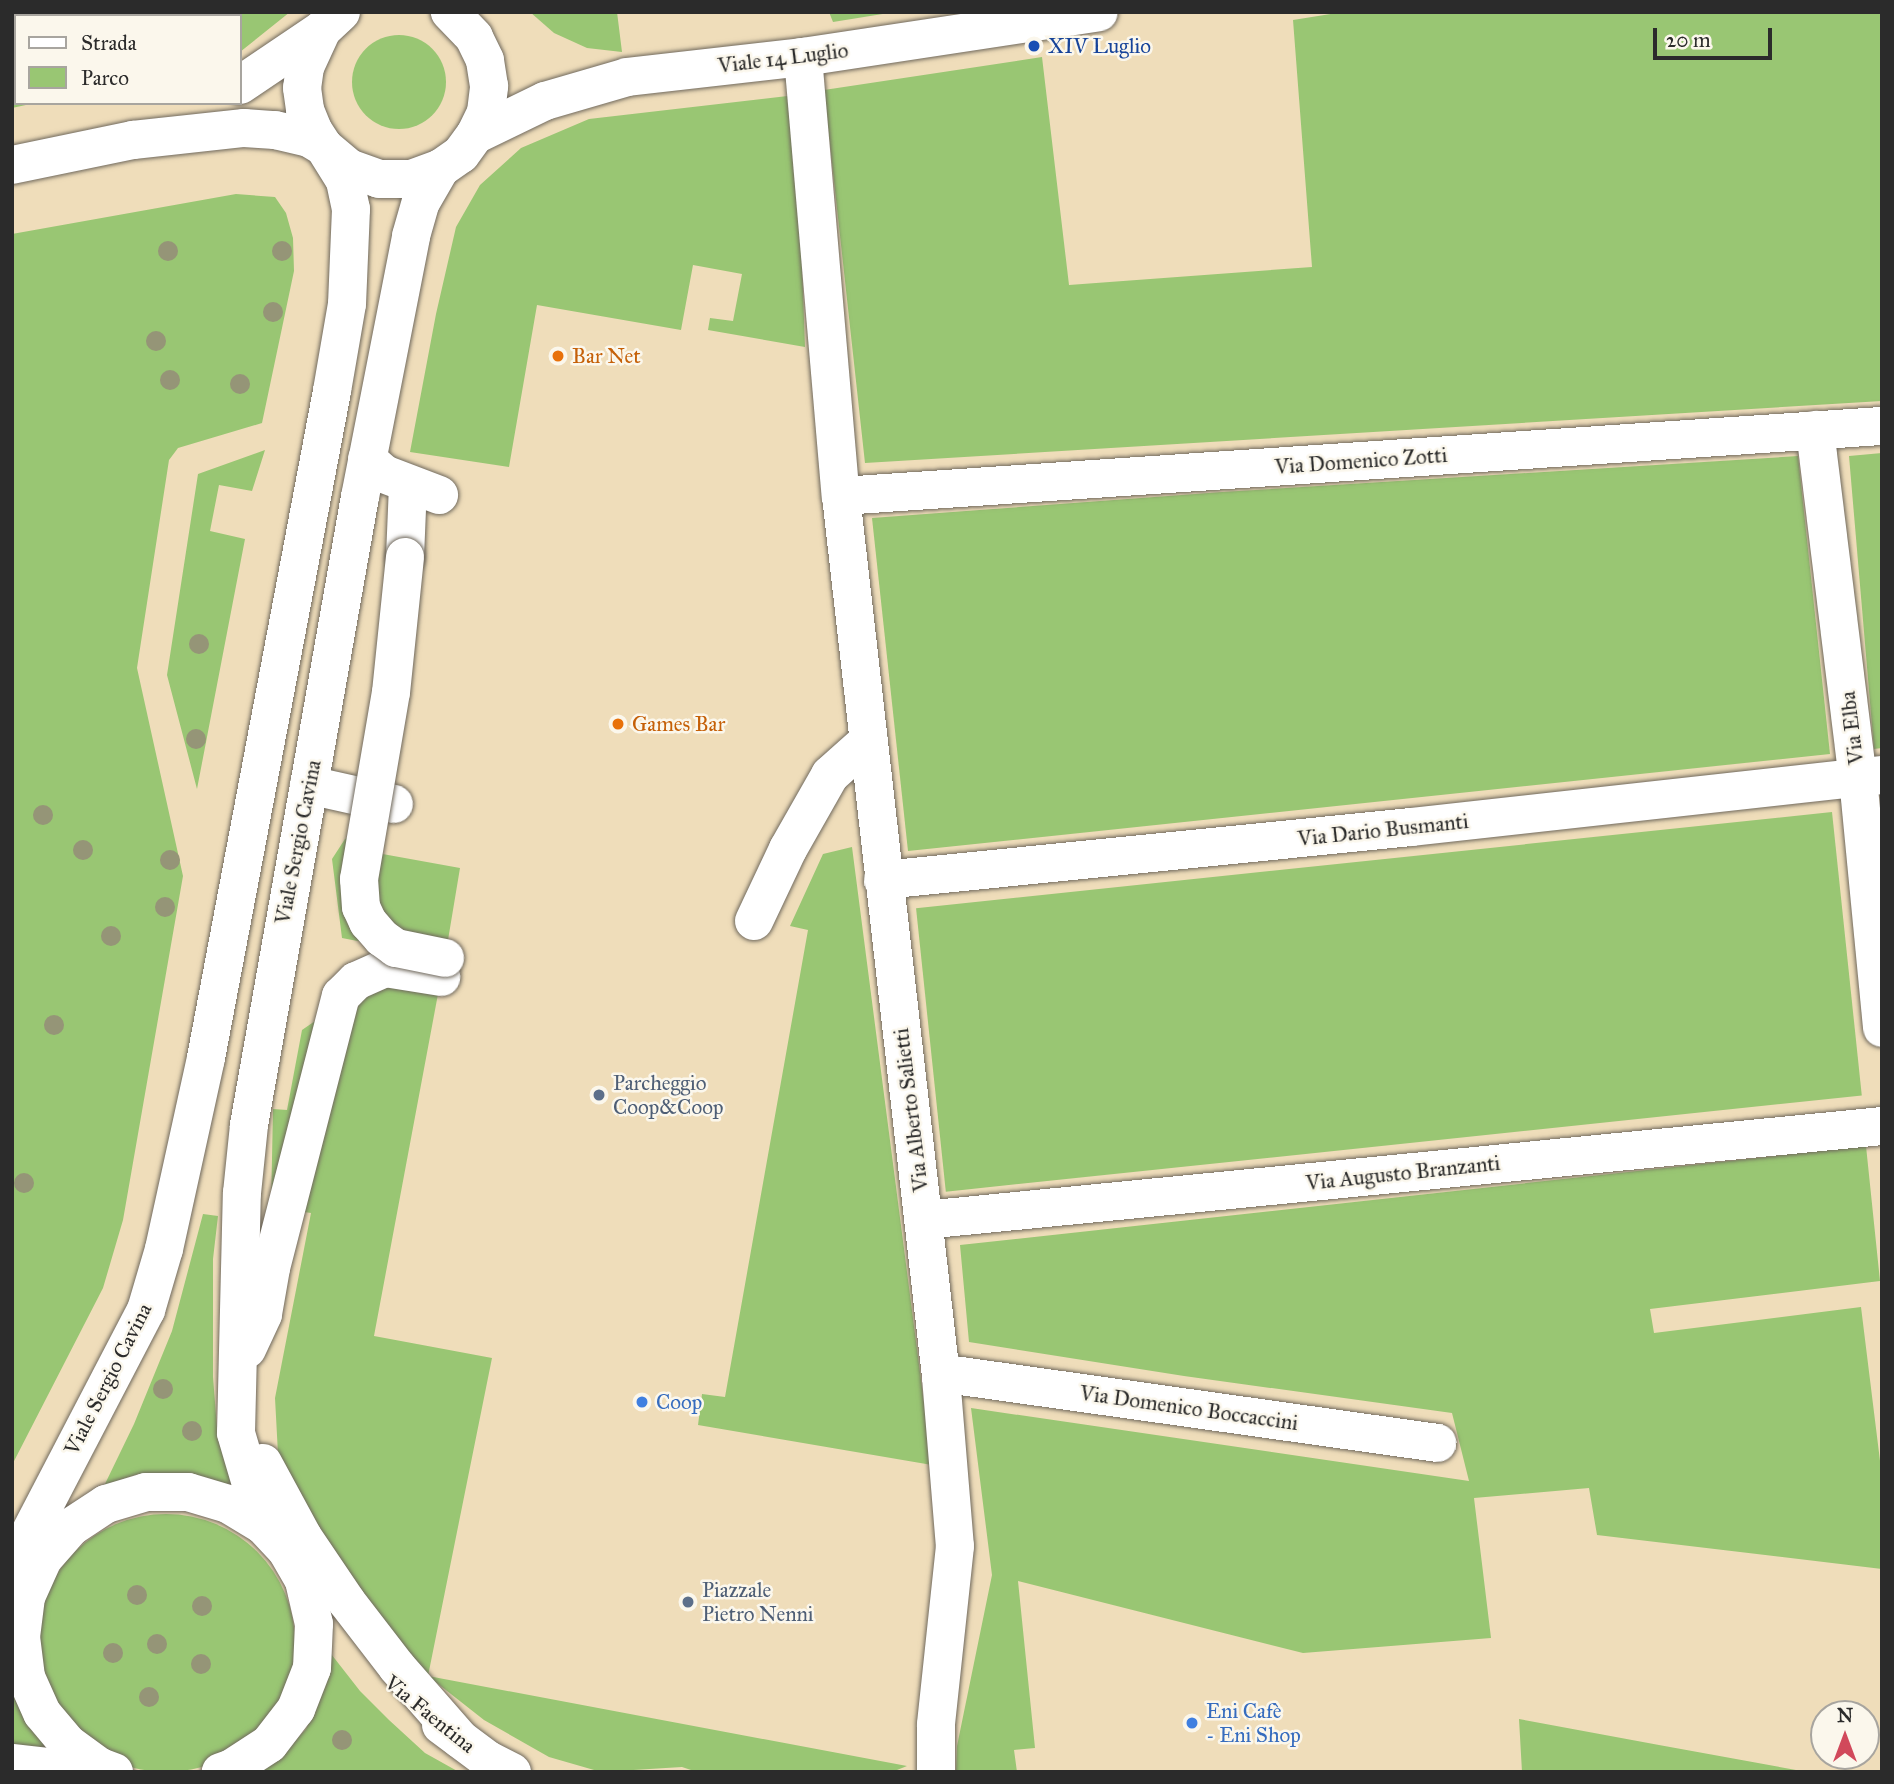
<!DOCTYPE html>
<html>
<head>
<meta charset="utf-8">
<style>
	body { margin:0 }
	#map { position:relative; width:1894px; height:1784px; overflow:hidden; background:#efddba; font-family:"IM FELL Great Primer",serif }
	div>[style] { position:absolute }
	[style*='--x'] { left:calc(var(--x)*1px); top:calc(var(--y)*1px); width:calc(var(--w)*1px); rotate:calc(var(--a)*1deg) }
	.green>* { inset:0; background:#99c673; transform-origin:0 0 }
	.round { border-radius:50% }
	.roads { filter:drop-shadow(0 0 2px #70695d) drop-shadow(0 0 2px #70695d) }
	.minor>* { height:38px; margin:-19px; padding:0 19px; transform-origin:19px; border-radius:19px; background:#fff }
	.bridges { filter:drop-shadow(0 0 2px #70695d) drop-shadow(0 0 2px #70695d) }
	.minor-bridge>* { height:38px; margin:-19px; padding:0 19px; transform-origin:19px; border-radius:19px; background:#fff }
	.trees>* { width:20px; height:20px; margin:-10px; border-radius:50%; background:#959577 }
	.dots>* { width:19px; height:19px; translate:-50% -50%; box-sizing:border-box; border:4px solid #fbf7ec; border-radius:50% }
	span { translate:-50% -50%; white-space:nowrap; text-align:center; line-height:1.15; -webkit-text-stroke:5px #fbf7ec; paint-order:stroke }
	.transit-label { font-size:21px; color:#164399 }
	.left { translate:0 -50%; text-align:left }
	.street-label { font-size:21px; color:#2b2b2b }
	.food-label { font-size:21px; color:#c56008 }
	.service-label { font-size:21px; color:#4e5e75 }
	.shop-label { font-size:21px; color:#366cbe }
	.frame { position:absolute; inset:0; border:14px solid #2b2b2b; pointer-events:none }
	.legend { position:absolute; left:14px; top:14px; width:228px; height:91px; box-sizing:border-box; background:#fbf7ec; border:2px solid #a8a59f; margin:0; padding:9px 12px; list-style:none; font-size:21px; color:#2b2b2b }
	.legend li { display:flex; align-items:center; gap:14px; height:35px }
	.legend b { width:35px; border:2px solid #a8a59f }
	.north { position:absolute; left:1810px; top:1700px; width:70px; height:70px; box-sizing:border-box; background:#fbf7ec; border:2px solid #a8a59f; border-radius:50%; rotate:0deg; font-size:19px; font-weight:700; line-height:28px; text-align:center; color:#2b2b2b }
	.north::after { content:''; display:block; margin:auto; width:24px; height:32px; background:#d1495b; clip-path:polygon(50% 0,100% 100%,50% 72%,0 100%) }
	.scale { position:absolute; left:1653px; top:28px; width:119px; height:32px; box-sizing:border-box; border:4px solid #2b2b2b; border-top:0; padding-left:9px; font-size:21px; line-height:24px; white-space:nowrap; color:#2b2b2b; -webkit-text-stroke:5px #fbf7ec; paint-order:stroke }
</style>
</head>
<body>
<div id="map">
	<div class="green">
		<div style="clip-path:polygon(12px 12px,290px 12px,240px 52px,240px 16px,16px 16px,16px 103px,35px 103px,12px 108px)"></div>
		<div style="clip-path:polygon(530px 12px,617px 12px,622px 52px,587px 48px,554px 33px)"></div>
		<div style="clip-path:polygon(829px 12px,895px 12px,833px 22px)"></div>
		<div style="clip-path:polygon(1343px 12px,1882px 12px,1882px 401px,865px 463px,824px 90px,1042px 57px,1069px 285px,1312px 267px,1293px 20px)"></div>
		<div class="round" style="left:352px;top:35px;width:94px;height:94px"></div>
		<div style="clip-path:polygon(796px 95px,805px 347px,708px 330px,710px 318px,733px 321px,742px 274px,693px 265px,681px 330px,537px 305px,509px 467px,410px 452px,436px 314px,456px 227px,480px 185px,521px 148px,589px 119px)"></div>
		<div style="clip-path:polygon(236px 194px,275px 197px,286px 213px,293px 238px,294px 271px,262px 423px,178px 448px,169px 460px,137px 668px,183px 876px,123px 1220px,103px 1288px,12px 1465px,12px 234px)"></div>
		<div style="clip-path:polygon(265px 450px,252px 491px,219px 485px,210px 531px,245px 539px,197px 789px,167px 675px,198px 474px)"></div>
		<div style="clip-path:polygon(1882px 453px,1882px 748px,1874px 749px,1849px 456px)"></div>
		<div style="clip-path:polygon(1798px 456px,1830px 754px,908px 851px,872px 518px,1222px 492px)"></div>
		<div style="left:1832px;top:812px;width:285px;height:921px;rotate:84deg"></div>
		<div style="clip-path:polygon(370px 828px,366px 851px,460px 868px,445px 958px,342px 938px,332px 859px,345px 839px)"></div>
		<div style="clip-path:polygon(852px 847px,932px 1465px,698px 1425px,702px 1394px,725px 1397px,808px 930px,790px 926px,823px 854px)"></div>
		<div style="clip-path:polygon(400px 985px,438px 994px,374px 1336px,492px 1358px,428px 1676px,907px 1766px,892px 1772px,697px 1772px,682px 1767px,601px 1772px,549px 1757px,484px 1720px,428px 1676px,387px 1628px,305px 1506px,278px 1454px,275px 1398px,311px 1213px,271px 1207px,273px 1109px,287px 1110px,302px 1030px,366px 986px)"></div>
		<div style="clip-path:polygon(1866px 1146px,1880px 1281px,1650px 1309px,1654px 1333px,1861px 1307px,1882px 1477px,1882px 1569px,1597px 1535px,1589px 1488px,1474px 1498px,1491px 1638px,1303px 1653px,1018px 1581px,1035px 1748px,1014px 1750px,1017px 1772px,956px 1772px,957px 1746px,992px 1575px,971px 1408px,1469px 1481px,1452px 1413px,1184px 1376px,969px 1342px,960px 1245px)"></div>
		<div style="clip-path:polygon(203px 1214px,218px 1216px,213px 1259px,213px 1377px,217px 1428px,234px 1487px,168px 1474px,138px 1474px,104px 1486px,134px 1424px,172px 1331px)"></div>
		<div class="round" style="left:37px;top:1514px;width:258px;height:258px"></div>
		<div style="clip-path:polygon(328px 1650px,360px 1691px,389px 1720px,425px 1753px,459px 1772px,261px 1772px,279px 1758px,306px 1729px,324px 1687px)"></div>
		<div style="clip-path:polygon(12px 1685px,47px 1743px,47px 1751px,12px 1751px)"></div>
		<div style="clip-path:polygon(1519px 1719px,1659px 1745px,1807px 1772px,1522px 1772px)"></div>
	</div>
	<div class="roads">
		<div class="minor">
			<div style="--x:341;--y:12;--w:26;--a:137"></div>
			<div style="--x:322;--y:30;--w:41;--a:114.7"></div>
			<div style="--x:305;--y:67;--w:21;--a:98"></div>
			<div style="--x:302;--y:88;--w:22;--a:82"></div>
			<div style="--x:305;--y:110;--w:22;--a:68"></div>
			<div style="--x:313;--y:130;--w:20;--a:57"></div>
			<div style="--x:324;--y:147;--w:33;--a:40"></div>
			<div style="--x:349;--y:168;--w:32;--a:20"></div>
			<div style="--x:379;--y:179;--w:32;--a:0"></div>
			<div style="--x:411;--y:179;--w:32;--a:-20"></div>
			<div style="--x:441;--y:168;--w:24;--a:-35"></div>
			<div style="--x:461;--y:154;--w:24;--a:-54"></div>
			<div style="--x:475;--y:135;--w:25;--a:-64"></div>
			<div style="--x:486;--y:112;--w:26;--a:-83"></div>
			<div style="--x:489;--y:86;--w:26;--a:-99"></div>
			<div style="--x:485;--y:60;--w:25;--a:-116"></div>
			<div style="--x:474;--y:37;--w:35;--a:-134"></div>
			<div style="--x:803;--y:57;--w:441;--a:85.1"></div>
			<div style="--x:841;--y:496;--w:887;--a:83.52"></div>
			<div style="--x:941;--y:1377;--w:170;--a:85.3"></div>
			<div style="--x:955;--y:1546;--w:180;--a:96.1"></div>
			<div style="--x:936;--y:1725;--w:47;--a:90"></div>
			<div style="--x:240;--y:85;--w:97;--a:-34"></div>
			<div style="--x:475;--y:135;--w:78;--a:-25.9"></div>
			<div style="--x:545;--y:101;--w:85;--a:-16.3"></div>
			<div style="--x:627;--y:77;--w:177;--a:-6.5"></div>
			<div style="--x:803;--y:57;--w:299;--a:-8.6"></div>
			<div style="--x:12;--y:165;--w:124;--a:-11.7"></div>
			<div style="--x:133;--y:140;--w:112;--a:-6.2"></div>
			<div style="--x:244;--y:128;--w:31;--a:4"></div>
			<div style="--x:275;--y:130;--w:35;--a:13"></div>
			<div style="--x:309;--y:138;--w:17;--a:31"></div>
			<div style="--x:324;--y:147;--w:40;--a:58"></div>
			<div style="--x:345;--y:181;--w:29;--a:78"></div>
			<div style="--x:351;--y:209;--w:95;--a:92.4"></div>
			<div style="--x:347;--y:304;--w:88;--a:99.8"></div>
			<div style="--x:332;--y:391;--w:679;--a:100.7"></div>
			<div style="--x:206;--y:1058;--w:196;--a:102.4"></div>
			<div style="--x:164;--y:1249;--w:64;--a:106.4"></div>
			<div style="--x:146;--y:1310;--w:290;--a:117.5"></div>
			<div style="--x:1815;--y:430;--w:351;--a:83"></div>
			<div style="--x:1858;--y:778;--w:251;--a:84.5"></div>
			<div style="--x:367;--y:459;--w:23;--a:41"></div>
			<div style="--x:384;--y:474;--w:59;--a:20.9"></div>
			<div style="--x:841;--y:496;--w:1043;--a:-3.85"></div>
			<div style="--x:405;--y:557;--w:73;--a:-87.6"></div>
			<div style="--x:309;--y:785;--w:87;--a:12.6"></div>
			<div style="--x:883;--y:880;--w:531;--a:-5.73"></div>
			<div style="--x:1411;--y:827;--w:474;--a:-6.3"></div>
			<div style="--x:754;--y:921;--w:80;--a:-64.7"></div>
			<div style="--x:788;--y:849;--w:85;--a:-60.4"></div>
			<div style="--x:830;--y:775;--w:52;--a:-41.9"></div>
			<div style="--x:924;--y:1220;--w:963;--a:-5.6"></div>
			<div style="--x:247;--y:1349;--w:38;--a:-65"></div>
			<div style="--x:263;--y:1314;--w:47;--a:-80.1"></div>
			<div style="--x:271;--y:1268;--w:281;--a:-75.6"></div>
			<div style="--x:341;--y:996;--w:21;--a:-45"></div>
			<div style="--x:356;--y:981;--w:32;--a:-24"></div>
			<div style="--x:385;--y:968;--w:57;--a:9.1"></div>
			<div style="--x:941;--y:1377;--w:20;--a:-3"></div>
			<div style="--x:961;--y:1376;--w:481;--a:8"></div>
			<div style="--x:263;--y:1463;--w:84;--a:61.6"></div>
			<div style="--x:303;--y:1537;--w:78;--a:55.9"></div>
			<div style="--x:347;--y:1602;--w:82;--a:52.4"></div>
			<div style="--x:397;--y:1667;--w:96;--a:48.8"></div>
			<div style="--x:263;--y:1525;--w:96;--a:-106.4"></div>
			<div style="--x:236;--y:1433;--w:240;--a:-88.6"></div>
			<div style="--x:242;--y:1193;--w:68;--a:-84.1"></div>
			<div style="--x:249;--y:1125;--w:638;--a:-79.98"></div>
			<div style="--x:360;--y:497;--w:266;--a:-78.9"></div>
			<div style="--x:411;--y:236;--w:35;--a:-74"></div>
			<div style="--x:421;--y:202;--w:39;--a:-60"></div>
			<div style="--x:441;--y:1725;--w:59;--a:36.7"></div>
			<div style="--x:488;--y:1760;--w:27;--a:27"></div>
			<div style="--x:12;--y:1763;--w:62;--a:6.4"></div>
			<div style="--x:74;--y:1770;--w:26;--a:-7"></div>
			<div style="--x:114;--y:1772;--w:15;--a:-160"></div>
			<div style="--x:100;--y:1767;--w:39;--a:-144"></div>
			<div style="--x:68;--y:1744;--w:40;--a:-130"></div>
			<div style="--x:42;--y:1713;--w:39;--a:-114"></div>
			<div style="--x:26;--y:1677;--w:40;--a:-97.1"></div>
			<div style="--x:21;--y:1637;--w:40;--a:-82.9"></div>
			<div style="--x:26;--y:1597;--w:42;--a:-65.9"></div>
			<div style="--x:43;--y:1559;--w:43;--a:-48.8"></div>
			<div style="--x:71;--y:1527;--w:42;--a:-33.3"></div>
			<div style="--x:106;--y:1504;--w:42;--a:-16.7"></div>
			<div style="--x:146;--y:1492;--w:42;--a:0"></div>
			<div style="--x:188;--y:1492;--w:42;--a:16.7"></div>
			<div style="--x:228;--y:1504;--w:41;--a:31"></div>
			<div style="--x:263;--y:1525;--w:35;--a:47"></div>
			<div style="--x:287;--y:1551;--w:34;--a:60"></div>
			<div style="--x:304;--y:1581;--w:44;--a:76.9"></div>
			<div style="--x:314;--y:1624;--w:44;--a:92.6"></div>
			<div style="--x:312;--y:1668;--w:44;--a:111.3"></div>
			<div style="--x:296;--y:1709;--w:44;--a:127.6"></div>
			<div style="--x:269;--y:1744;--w:44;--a:147"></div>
			<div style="--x:232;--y:1768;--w:12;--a:160"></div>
		</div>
	</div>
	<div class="bridges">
		<div class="minor-bridge">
			<div style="--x:405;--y:557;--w:136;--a:95.9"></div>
			<div style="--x:391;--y:692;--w:190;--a:99.7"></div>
			<div style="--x:359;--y:879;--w:28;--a:86"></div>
			<div style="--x:361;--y:907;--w:17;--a:65"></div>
			<div style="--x:368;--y:922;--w:21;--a:49"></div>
			<div style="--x:382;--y:938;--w:17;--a:36"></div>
			<div style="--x:396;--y:948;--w:50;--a:11.5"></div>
		</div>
	</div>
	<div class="trees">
		<div style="left:168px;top:251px"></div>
		<div style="left:282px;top:251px"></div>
		<div style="left:273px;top:312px"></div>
		<div style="left:156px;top:341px"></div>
		<div style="left:170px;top:380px"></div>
		<div style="left:240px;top:384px"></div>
		<div style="left:199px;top:644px"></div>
		<div style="left:196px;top:739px"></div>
		<div style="left:43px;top:815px"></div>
		<div style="left:83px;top:850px"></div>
		<div style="left:170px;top:860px"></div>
		<div style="left:165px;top:907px"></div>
		<div style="left:111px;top:936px"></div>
		<div style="left:54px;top:1025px"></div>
		<div style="left:24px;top:1183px"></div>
		<div style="left:163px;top:1389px"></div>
		<div style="left:192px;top:1431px"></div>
		<div style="left:137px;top:1595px"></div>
		<div style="left:202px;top:1606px"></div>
		<div style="left:157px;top:1644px"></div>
		<div style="left:113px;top:1653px"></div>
		<div style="left:201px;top:1664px"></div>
		<div style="left:149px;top:1697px"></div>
		<div style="left:342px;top:1740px"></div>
	</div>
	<div class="dots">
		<div style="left:1034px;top:46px;background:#1a4fb4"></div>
		<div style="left:558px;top:356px;background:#e8710a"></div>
		<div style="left:618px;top:724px;background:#e8710a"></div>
		<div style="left:599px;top:1095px;background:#5c6f8a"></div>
		<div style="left:642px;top:1402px;background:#3f7fe0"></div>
		<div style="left:688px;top:1602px;background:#5c6f8a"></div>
		<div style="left:1192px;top:1723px;background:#3f7fe0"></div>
	</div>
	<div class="transit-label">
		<span class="left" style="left:1048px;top:46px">XIV Luglio</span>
	</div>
	<div class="street-label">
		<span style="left:783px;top:58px;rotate:-7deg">Viale 14 Luglio</span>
		<span style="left:1361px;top:461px;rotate:-4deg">Via Domenico Zotti</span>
		<span style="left:1852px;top:728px;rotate:-97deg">Via Elba</span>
		<span style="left:1383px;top:830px;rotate:-6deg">Via Dario Busmanti</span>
		<span style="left:298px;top:842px;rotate:-79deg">Viale Sergio Cavina</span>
		<span style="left:911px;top:1110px;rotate:-97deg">Via Alberto Salietti</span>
		<span style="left:1403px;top:1173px;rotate:-6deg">Via Augusto Branzanti</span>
		<span style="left:108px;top:1379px;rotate:-63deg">Viale Sergio Cavina</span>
		<span style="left:1189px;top:1408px;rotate:8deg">Via Domenico Boccaccini</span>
		<span style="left:430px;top:1714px;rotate:39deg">Via Faentina</span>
	</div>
	<div class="food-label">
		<span class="left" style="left:572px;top:356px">Bar Net</span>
		<span class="left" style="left:632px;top:724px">Games Bar</span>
	</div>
	<div class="service-label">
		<span class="left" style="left:613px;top:1095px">Parcheggio<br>Coop&amp;Coop</span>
		<span class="left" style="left:702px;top:1602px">Piazzale<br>Pietro Nenni</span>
	</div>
	<div class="shop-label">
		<span class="left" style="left:656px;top:1402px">Coop</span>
		<span class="left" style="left:1206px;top:1723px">Eni Cafè<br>- Eni Shop</span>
	</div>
	<div class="frame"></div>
	<ul class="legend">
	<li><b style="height:9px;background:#fff"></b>Strada</li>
	<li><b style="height:19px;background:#99c673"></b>Parco</li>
	</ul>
	<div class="north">N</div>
	<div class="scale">20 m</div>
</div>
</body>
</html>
